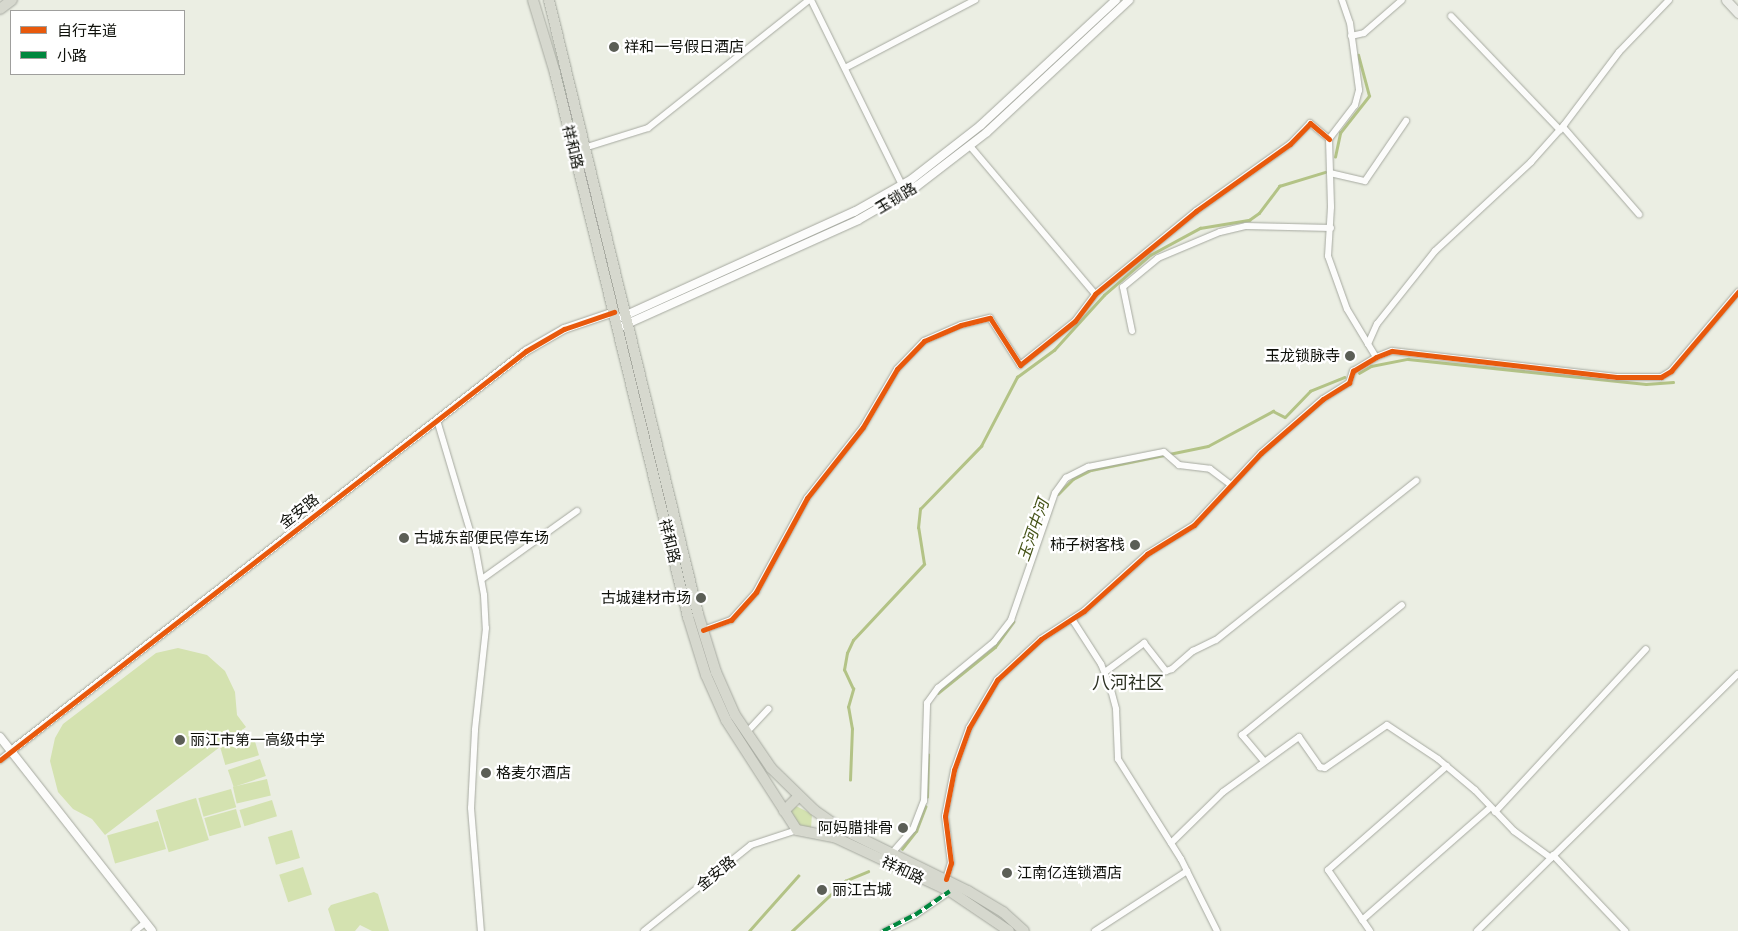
<!DOCTYPE html>
<html>
<head>
<meta charset="utf-8">
<style>
	body { margin:0 }
	#map { position:relative; width:1738px; height:931px; overflow:hidden; background:#ebeee3; font-family:"IBM Plex Sans","Noto Sans SC",sans-serif }
	div>[style] { position:absolute }
	[style*='--x'] { left:calc(var(--x)*1px); top:calc(var(--y)*1px); width:calc(var(--w)*1px); rotate:calc(var(--a)*1deg) }
	.green>* { inset:0; background:#d4e2b0; transform-origin:0 0 }
	.stream>* { height:2.5px; margin:-1.25px; padding:0 1.25px; transform-origin:1.25px; border-radius:1.25px; background:#b3c386 }
	.roads { filter:drop-shadow(0 0 1px #a6a9a0) drop-shadow(0 0 1px #a6a9a0) }
	.pedestrian>* { height:5px; margin:-2.5px; padding:0 2.5px; transform-origin:2.5px; border-radius:2.5px; background:#fcfcfb }
	.minor>* { height:6px; margin:-3px; padding:0 3px; transform-origin:3px; border-radius:3px; background:#fcfcfb }
	.tertiary>* { height:8px; margin:-4px; padding:0 4px; transform-origin:4px; border-radius:4px; background:#fcfcfb }
	.secondary>* { height:9px; margin:-4.5px; padding:0 4.5px; transform-origin:4.5px; border-radius:4.5px; background:#eeefea }
	.trunk>* { height:10px; margin:-5px; padding:0 5px; transform-origin:5px; border-radius:5px; background:#d6d8ce }
	.quiet>* { height:4px; margin-top:-2px; transform-origin:0; background:repeating-linear-gradient(90deg,#00873e 0 8px,transparent 0 12px) }
	.cycleway>* { height:5px; margin:-2.5px; padding:0 2.5px; transform-origin:2.5px; border-radius:2.5px; background:#e8590c }
	.dots>* { width:14px; height:14px; translate:-50% -50%; box-sizing:border-box; border:2px solid #fff; border-radius:50% }
	span { translate:-50% -50%; white-space:nowrap; text-align:center; line-height:1.15; -webkit-text-stroke:4.5px #fff; paint-order:stroke }
	.poi-label { font-size:15px; color:#0e100a }
	.left { translate:0 -50%; text-align:left }
	.right { translate:-100% -50%; text-align:right }
	.street-label { font-size:15px; color:#0e100a }
	.water-label { font-size:16px; color:#455317; font-style:italic }
	.quarter-label { font-size:18px; color:#2e3324 }
	.legend { position:absolute; left:10px; top:10px; width:175px; height:65px; box-sizing:border-box; background:#fff; border:1px solid #9f9f9d; margin:0; padding:6px 9px; list-style:none; font-size:15px; color:#0e100a }
	.legend li { display:flex; align-items:center; gap:10px; height:25px }
	.legend b { width:25px; border:1px solid #9f9f9d }
</style>
</head>
<body>
<div id="map">
	<div class="green">
		<div style="clip-path:polygon(178px 648px,207px 655px,225px 671px,235px 692px,237px 715px,246px 727px,105px 835px,92px 819px,73px 809px,58px 792px,50px 761px,55px 738px,63px 724px,156px 653px)"></div>
		<div style="left:254px;top:738px;width:18px;height:35px;rotate:74deg"></div>
		<div style="left:260px;top:759px;width:18px;height:34px;rotate:71deg"></div>
		<div style="left:267px;top:779px;width:17px;height:35px;rotate:77deg"></div>
		<div style="left:231px;top:789px;width:19px;height:34px;rotate:74deg"></div>
		<div style="left:196px;top:798px;width:44px;height:42px;rotate:73deg"></div>
		<div style="left:272px;top:800px;width:17px;height:34px;rotate:73deg"></div>
		<div style="clip-path:polygon(796px 806px,812px 814px,811px 828px,799px 827px,791px 811px)"></div>
		<div style="left:236px;top:809px;width:19px;height:33px;rotate:74deg"></div>
		<div style="left:158px;top:821px;width:29px;height:53px;rotate:74deg"></div>
		<div style="left:292px;top:830px;width:29px;height:25px;rotate:74deg"></div>
		<div style="left:303px;top:867px;width:29px;height:25px;rotate:72deg"></div>
		<div style="clip-path:polygon(374px 892px,378px 894px,389px 931px,372px 931px,360px 925px,355px 931px,335px 931px,328px 909px,331px 905px)"></div>
	</div>
	<div class="stream">
		<div style="--x:1335;--y:157;--w:25;--a:-78"></div>
		<div style="--x:1340;--y:133;--w:47;--a:-51.9"></div>
		<div style="--x:1369;--y:96;--w:42;--a:-105"></div>
		<div style="--x:1359;--y:373;--w:14;--a:-30"></div>
		<div style="--x:1371;--y:366;--w:38;--a:-11"></div>
		<div style="--x:1408;--y:359;--w:239;--a:6"></div>
		<div style="--x:1646;--y:384;--w:27;--a:-4"></div>
		<div style="--x:1058;--y:494;--w:21;--a:-45"></div>
		<div style="--x:1073;--y:479;--w:20;--a:-27"></div>
		<div style="--x:1091;--y:470;--w:119;--a:-11.6"></div>
		<div style="--x:1208;--y:446;--w:74;--a:-28.3"></div>
		<div style="--x:1273;--y:411;--w:13;--a:27"></div>
		<div style="--x:1285;--y:417;--w:36;--a:-46"></div>
		<div style="--x:1310;--y:391;--w:37;--a:-22"></div>
		<div style="--x:938;--y:693;--w:73;--a:-38.9"></div>
		<div style="--x:995;--y:647;--w:31;--a:-54"></div>
		<div style="--x:850;--y:780;--w:51;--a:-87.8"></div>
		<div style="--x:852;--y:729;--w:22;--a:-100"></div>
		<div style="--x:848;--y:707;--w:19;--a:-74"></div>
		<div style="--x:853;--y:689;--w:21;--a:-115"></div>
		<div style="--x:844;--y:670;--w:17;--a:-80"></div>
		<div style="--x:847;--y:653;--w:14;--a:-65"></div>
		<div style="--x:853;--y:640;--w:104;--a:-46.9"></div>
		<div style="--x:924;--y:564;--w:36;--a:-99"></div>
		<div style="--x:918;--y:528;--w:19;--a:-84"></div>
		<div style="--x:920;--y:509;--w:88;--a:-45.9"></div>
		<div style="--x:981;--y:446;--w:78;--a:-62.4"></div>
		<div style="--x:1017;--y:377;--w:46;--a:-36.1"></div>
		<div style="--x:1054;--y:350;--w:74;--a:-47.7"></div>
		<div style="--x:1104;--y:295;--w:61;--a:-41"></div>
		<div style="--x:1150;--y:255;--w:57;--a:-28.4"></div>
		<div style="--x:1200;--y:228;--w:50;--a:-9.3"></div>
		<div style="--x:1249;--y:220;--w:12;--a:-35"></div>
		<div style="--x:1259;--y:213;--w:34;--a:-53"></div>
		<div style="--x:1279;--y:186;--w:48;--a:-16.9"></div>
		<div style="--x:927;--y:797;--w:42;--a:-88.6"></div>
		<div style="--x:902;--y:849;--w:23;--a:-52"></div>
		<div style="--x:916;--y:831;--w:26;--a:-69"></div>
		<div style="--x:749;--y:931;--w:74;--a:-48.3"></div>
		<div style="--x:792;--y:931;--w:73;--a:-43.3"></div>
		<div style="--x:845;--y:881;--w:25;--a:-23"></div>
	</div>
	<div class="roads">
		<div class="pedestrian">
			<div style="--x:883;--y:931;--w:36;--a:-27"></div>
			<div style="--x:915;--y:915;--w:42;--a:-34.4"></div>
		</div>
		<div class="minor">
			<div style="--x:811;--y:0;--w:206;--a:63.8"></div>
			<div style="--x:1342;--y:0;--w:24;--a:71"></div>
			<div style="--x:1350;--y:23;--w:68;--a:82.3"></div>
			<div style="--x:1359;--y:90;--w:16;--a:105"></div>
			<div style="--x:1355;--y:105;--w:43;--a:127.4"></div>
			<div style="--x:1329;--y:139;--w:68;--a:88.3"></div>
			<div style="--x:1331;--y:207;--w:49;--a:93.5"></div>
			<div style="--x:1328;--y:256;--w:56;--a:70.3"></div>
			<div style="--x:1347;--y:309;--w:56;--a:58.9"></div>
			<div style="--x:1451;--y:16;--w:158;--a:46.3"></div>
			<div style="--x:1351;--y:36;--w:13;--a:-13"></div>
			<div style="--x:1364;--y:33;--w:50;--a:-41"></div>
			<div style="--x:845;--y:68;--w:147;--a:-27.6"></div>
			<div style="--x:1563;--y:127;--w:116;--a:48.9"></div>
			<div style="--x:970;--y:146;--w:194;--a:49.8"></div>
			<div style="--x:584;--y:148;--w:67;--a:-17.4"></div>
			<div style="--x:648;--y:128;--w:206;--a:-38.5"></div>
			<div style="--x:1330;--y:173;--w:36;--a:13"></div>
			<div style="--x:1365;--y:181;--w:73;--a:-55.7"></div>
			<div style="--x:1132;--y:331;--w:45;--a:-101.6"></div>
			<div style="--x:1123;--y:287;--w:45;--a:-39.6"></div>
			<div style="--x:1158;--y:258;--w:67;--a:-22.8"></div>
			<div style="--x:1220;--y:232;--w:27;--a:-13"></div>
			<div style="--x:1246;--y:226;--w:85;--a:1.3"></div>
			<div style="--x:1368;--y:344;--w:22;--a:-66"></div>
			<div style="--x:1377;--y:324;--w:93;--a:-51.5"></div>
			<div style="--x:1435;--y:251;--w:131;--a:-42.8"></div>
			<div style="--x:1531;--y:162;--w:50;--a:-48.3"></div>
			<div style="--x:1564;--y:125;--w:91;--a:-53"></div>
			<div style="--x:1619;--y:52;--w:72;--a:-46.1"></div>
			<div style="--x:437;--y:420;--w:137;--a:73.4"></div>
			<div style="--x:476;--y:551;--w:45;--a:79.7"></div>
			<div style="--x:484;--y:595;--w:33;--a:87"></div>
			<div style="--x:486;--y:628;--w:103;--a:96.2"></div>
			<div style="--x:475;--y:730;--w:78;--a:92.9"></div>
			<div style="--x:471;--y:808;--w:123;--a:85.4"></div>
			<div style="--x:482;--y:579;--w:117;--a:-35.6"></div>
			<div style="--x:1072;--y:619;--w:54;--a:57.2"></div>
			<div style="--x:1101;--y:664;--w:24;--a:68"></div>
			<div style="--x:1110;--y:686;--w:24;--a:75"></div>
			<div style="--x:1116;--y:709;--w:50;--a:87.7"></div>
			<div style="--x:1118;--y:759;--w:118;--a:57.8"></div>
			<div style="--x:1181;--y:859;--w:80;--a:63.4"></div>
			<div style="--x:703;--y:630;--w:30;--a:-20"></div>
			<div style="--x:731;--y:620;--w:38;--a:-48"></div>
			<div style="--x:756;--y:592;--w:107;--a:-61.5"></div>
			<div style="--x:807;--y:498;--w:90;--a:-51.7"></div>
			<div style="--x:863;--y:427;--w:67;--a:-59.6"></div>
			<div style="--x:897;--y:369;--w:39;--a:-46"></div>
			<div style="--x:924;--y:341;--w:40;--a:-23.4"></div>
			<div style="--x:961;--y:325;--w:30;--a:-14"></div>
			<div style="--x:990;--y:318;--w:56;--a:57.4"></div>
			<div style="--x:1020;--y:365;--w:70;--a:-38.7"></div>
			<div style="--x:1075;--y:321;--w:34;--a:-53"></div>
			<div style="--x:1095;--y:294;--w:131;--a:-39.4"></div>
			<div style="--x:1196;--y:211;--w:115;--a:-35.5"></div>
			<div style="--x:1290;--y:144;--w:29;--a:-46"></div>
			<div style="--x:1310;--y:123;--w:25;--a:40"></div>
			<div style="--x:1105;--y:672;--w:49;--a:-36.6"></div>
			<div style="--x:1144;--y:643;--w:36;--a:52"></div>
			<div style="--x:1166;--y:671;--w:6;--a:-18"></div>
			<div style="--x:1172;--y:669;--w:28;--a:-41"></div>
			<div style="--x:1193;--y:651;--w:25;--a:-26"></div>
			<div style="--x:1216;--y:640;--w:256;--a:-38.5"></div>
			<div style="--x:746;--y:733;--w:33;--a:-47"></div>
			<div style="--x:0;--y:760;--w:14;--a:-39"></div>
			<div style="--x:1263;--y:760;--w:33;--a:-130"></div>
			<div style="--x:1242;--y:735;--w:206;--a:-39.1"></div>
			<div style="--x:1495;--y:812;--w:222;--a:-47.2"></div>
			<div style="--x:1171;--y:843;--w:73;--a:-44.4"></div>
			<div style="--x:1223;--y:792;--w:94;--a:-35.9"></div>
			<div style="--x:1299;--y:737;--w:37;--a:55"></div>
			<div style="--x:1320;--y:767;--w:5;--a:11"></div>
			<div style="--x:1325;--y:768;--w:75;--a:-34.7"></div>
			<div style="--x:1387;--y:725;--w:61;--a:33.7"></div>
			<div style="--x:1438;--y:759;--w:48;--a:40"></div>
			<div style="--x:1475;--y:790;--w:57;--a:46.4"></div>
			<div style="--x:1514;--y:831;--w:46;--a:36.1"></div>
			<div style="--x:892;--y:853;--w:32;--a:-49"></div>
			<div style="--x:913;--y:829;--w:30;--a:-69"></div>
			<div style="--x:924;--y:801;--w:98;--a:-88.2"></div>
			<div style="--x:927;--y:703;--w:19;--a:-54"></div>
			<div style="--x:938;--y:688;--w:72;--a:-39.4"></div>
			<div style="--x:994;--y:642;--w:28;--a:-52"></div>
			<div style="--x:1011;--y:620;--w:134;--a:-70.9"></div>
			<div style="--x:1055;--y:493;--w:19;--a:-54"></div>
			<div style="--x:1066;--y:478;--w:25;--a:-27"></div>
			<div style="--x:1088;--y:467;--w:77;--a:-11.2"></div>
			<div style="--x:1164;--y:452;--w:20;--a:41"></div>
			<div style="--x:1179;--y:465;--w:31;--a:7"></div>
			<div style="--x:1210;--y:469;--w:25;--a:37"></div>
			<div style="--x:1553;--y:855;--w:105;--a:46.5"></div>
			<div style="--x:946;--y:879;--w:17;--a:-73"></div>
			<div style="--x:951;--y:863;--w:47;--a:-97.3"></div>
			<div style="--x:945;--y:816;--w:47;--a:-78.9"></div>
			<div style="--x:954;--y:770;--w:45;--a:-70.3"></div>
			<div style="--x:969;--y:728;--w:56;--a:-59.7"></div>
			<div style="--x:997;--y:680;--w:60;--a:-43"></div>
			<div style="--x:1041;--y:639;--w:51;--a:-33.1"></div>
			<div style="--x:1084;--y:611;--w:85;--a:-42.1"></div>
			<div style="--x:1147;--y:554;--w:55;--a:-31.7"></div>
			<div style="--x:1194;--y:525;--w:98;--a:-47.1"></div>
			<div style="--x:1261;--y:453;--w:82;--a:-41.1"></div>
			<div style="--x:1323;--y:399;--w:31;--a:-32"></div>
			<div style="--x:1349;--y:383;--w:13;--a:-72"></div>
			<div style="--x:1353;--y:371;--w:27;--a:-31"></div>
			<div style="--x:1376;--y:357;--w:17;--a:-21"></div>
			<div style="--x:1392;--y:351;--w:226;--a:6.6"></div>
			<div style="--x:1617;--y:377;--w:44;--a:0"></div>
			<div style="--x:1661;--y:377;--w:12;--a:-31"></div>
			<div style="--x:1671;--y:371;--w:104;--a:-49.7"></div>
			<div style="--x:1362;--y:920;--w:171;--a:-41.2"></div>
			<div style="--x:135;--y:931;--w:14;--a:-39"></div>
			<div style="--x:644;--y:931;--w:137;--a:-38.8"></div>
			<div style="--x:751;--y:845;--w:48;--a:-18.1"></div>
			<div style="--x:1095;--y:931;--w:110;--a:-33.1"></div>
			<div style="--x:1370;--y:931;--w:74;--a:-124.5"></div>
			<div style="--x:1328;--y:870;--w:158;--a:-41.2"></div>
			<div style="--x:1477;--y:931;--w:366;--a:-44.6"></div>
		</div>
		<div class="tertiary">
			<div style="--x:622;--y:317;--w:255;--a:-24.4"></div>
			<div style="--x:854;--y:212;--w:67;--a:-29.6"></div>
			<div style="--x:912;--y:179;--w:88;--a:-38"></div>
			<div style="--x:981;--y:125;--w:184;--a:-42.8"></div>
			<div style="--x:618;--y:328;--w:263;--a:-24.2"></div>
			<div style="--x:858;--y:220;--w:68;--a:-30"></div>
			<div style="--x:917;--y:186;--w:88;--a:-37.6"></div>
			<div style="--x:987;--y:132;--w:194;--a:-42.9"></div>
			<div style="--x:0;--y:737;--w:246;--a:51.9"></div>
			<div style="--x:11;--y:751;--w:652;--a:-37.84"></div>
			<div style="--x:526;--y:351;--w:44;--a:-30.1"></div>
			<div style="--x:564;--y:329;--w:53;--a:-18.8"></div>
		</div>
		<div class="secondary">
			<div style="--x:1726;--y:0;--w:18;--a:47"></div>
		</div>
		<div class="trunk">
			<div style="--x:533;--y:0;--w:76;--a:73.2"></div>
			<div style="--x:555;--y:73;--w:560;--a:76.26"></div>
			<div style="--x:688;--y:617;--w:61;--a:72.8"></div>
			<div style="--x:706;--y:675;--w:49;--a:66"></div>
			<div style="--x:726;--y:720;--w:131;--a:57.2"></div>
			<div style="--x:797;--y:830;--w:38;--a:11"></div>
			<div style="--x:834;--y:837;--w:128;--a:25"></div>
			<div style="--x:950;--y:891;--w:71;--a:34.1"></div>
			<div style="--x:549;--y:0;--w:632;--a:76.36"></div>
			<div style="--x:698;--y:614;--w:61;--a:72.8"></div>
			<div style="--x:716;--y:672;--w:47;--a:66.2"></div>
			<div style="--x:735;--y:715;--w:64;--a:55.8"></div>
			<div style="--x:771;--y:768;--w:60;--a:44.3"></div>
			<div style="--x:814;--y:810;--w:32;--a:35"></div>
			<div style="--x:840;--y:828;--w:143;--a:26.2"></div>
			<div style="--x:968;--y:891;--w:41;--a:31"></div>
			<div style="--x:1003;--y:912;--w:28;--a:42"></div>
			<div style="--x:0;--y:9;--w:15;--a:-37"></div>
			<div style="--x:784;--y:811;--w:20;--a:-45"></div>
		</div>
	</div>
	<div class="quiet">
		<div style="--x:883;--y:931;--w:36;--a:-27"></div>
		<div style="--x:915;--y:915;--w:42;--a:-34.4"></div>
	</div>
	<div class="cycleway">
		<div style="--x:703;--y:630;--w:30;--a:-20"></div>
		<div style="--x:731;--y:620;--w:38;--a:-48"></div>
		<div style="--x:756;--y:592;--w:107;--a:-61.5"></div>
		<div style="--x:807;--y:498;--w:90;--a:-51.7"></div>
		<div style="--x:863;--y:427;--w:67;--a:-59.6"></div>
		<div style="--x:897;--y:369;--w:39;--a:-46"></div>
		<div style="--x:924;--y:341;--w:40;--a:-23.4"></div>
		<div style="--x:961;--y:325;--w:30;--a:-14"></div>
		<div style="--x:990;--y:318;--w:56;--a:57.4"></div>
		<div style="--x:1020;--y:365;--w:70;--a:-38.7"></div>
		<div style="--x:1075;--y:321;--w:34;--a:-53"></div>
		<div style="--x:1095;--y:294;--w:131;--a:-39.4"></div>
		<div style="--x:1196;--y:211;--w:115;--a:-35.5"></div>
		<div style="--x:1290;--y:144;--w:29;--a:-46"></div>
		<div style="--x:1310;--y:123;--w:25;--a:40"></div>
		<div style="--x:0;--y:760;--w:666;--a:-37.87"></div>
		<div style="--x:526;--y:351;--w:44;--a:-30.1"></div>
		<div style="--x:564;--y:329;--w:53;--a:-18.8"></div>
		<div style="--x:946;--y:879;--w:17;--a:-73"></div>
		<div style="--x:951;--y:863;--w:47;--a:-97.3"></div>
		<div style="--x:945;--y:816;--w:47;--a:-78.9"></div>
		<div style="--x:954;--y:770;--w:45;--a:-70.3"></div>
		<div style="--x:969;--y:728;--w:56;--a:-59.7"></div>
		<div style="--x:997;--y:680;--w:60;--a:-43"></div>
		<div style="--x:1041;--y:639;--w:51;--a:-33.1"></div>
		<div style="--x:1084;--y:611;--w:85;--a:-42.1"></div>
		<div style="--x:1147;--y:554;--w:55;--a:-31.7"></div>
		<div style="--x:1194;--y:525;--w:98;--a:-47.1"></div>
		<div style="--x:1261;--y:453;--w:82;--a:-41.1"></div>
		<div style="--x:1323;--y:399;--w:31;--a:-32"></div>
		<div style="--x:1349;--y:383;--w:13;--a:-72"></div>
		<div style="--x:1353;--y:371;--w:27;--a:-31"></div>
		<div style="--x:1376;--y:357;--w:17;--a:-21"></div>
		<div style="--x:1392;--y:351;--w:226;--a:6.6"></div>
		<div style="--x:1617;--y:377;--w:44;--a:0"></div>
		<div style="--x:1661;--y:377;--w:12;--a:-31"></div>
		<div style="--x:1671;--y:371;--w:104;--a:-49.7"></div>
	</div>
	<div class="dots">
		<div style="left:614px;top:47px;background:#5b5e56"></div>
		<div style="left:1350px;top:356px;background:#5b5e56"></div>
		<div style="left:404px;top:538px;background:#5b5e56"></div>
		<div style="left:1135px;top:545px;background:#5b5e56"></div>
		<div style="left:701px;top:598px;background:#5b5e56"></div>
		<div style="left:180px;top:740px;background:#5b5e56"></div>
		<div style="left:486px;top:773px;background:#5b5e56"></div>
		<div style="left:903px;top:828px;background:#5b5e56"></div>
		<div style="left:1007px;top:873px;background:#5b5e56"></div>
		<div style="left:822px;top:890px;background:#5b5e56"></div>
	</div>
	<div class="poi-label">
		<span class="left" style="left:624px;top:47px">祥和一号假日酒店</span>
		<span class="right" style="left:1340px;top:356px">玉龙锁脉寺</span>
		<span class="left" style="left:414px;top:538px">古城东部便民停车场</span>
		<span class="right" style="left:1125px;top:545px">柿子树客栈</span>
		<span class="right" style="left:691px;top:598px">古城建材市场</span>
		<span class="left" style="left:190px;top:740px">丽江市第一高级中学</span>
		<span class="left" style="left:496px;top:773px">格麦尔酒店</span>
		<span class="right" style="left:893px;top:828px">阿妈腊排骨</span>
		<span class="left" style="left:1017px;top:873px">江南亿连锁酒店</span>
		<span class="left" style="left:832px;top:890px">丽江古城</span>
	</div>
	<div class="street-label">
		<span style="left:573px;top:147px;rotate:76deg">祥和路</span>
		<span style="left:896px;top:198px;rotate:-31deg">玉锁路</span>
		<span style="left:299px;top:511px;rotate:-38deg">金安路</span>
		<span style="left:670px;top:541px;rotate:76deg">祥和路</span>
		<span style="left:903px;top:870px;rotate:25deg">祥和路</span>
		<span style="left:716px;top:873px;rotate:-39deg">金安路</span>
	</div>
	<div class="water-label">
		<span style="left:1033px;top:530px;rotate:-71deg">玉河中河</span>
	</div>
	<div class="quarter-label">
		<span style="left:1128px;top:683px">八河社区</span>
	</div>
	<ul class="legend">
	<li><b style="height:6px;background:#e8590c"></b>自行车道</li>
	<li><b style="height:6px;background:#00873e"></b>小路</li>
	</ul>
</div>
</body>
</html>
